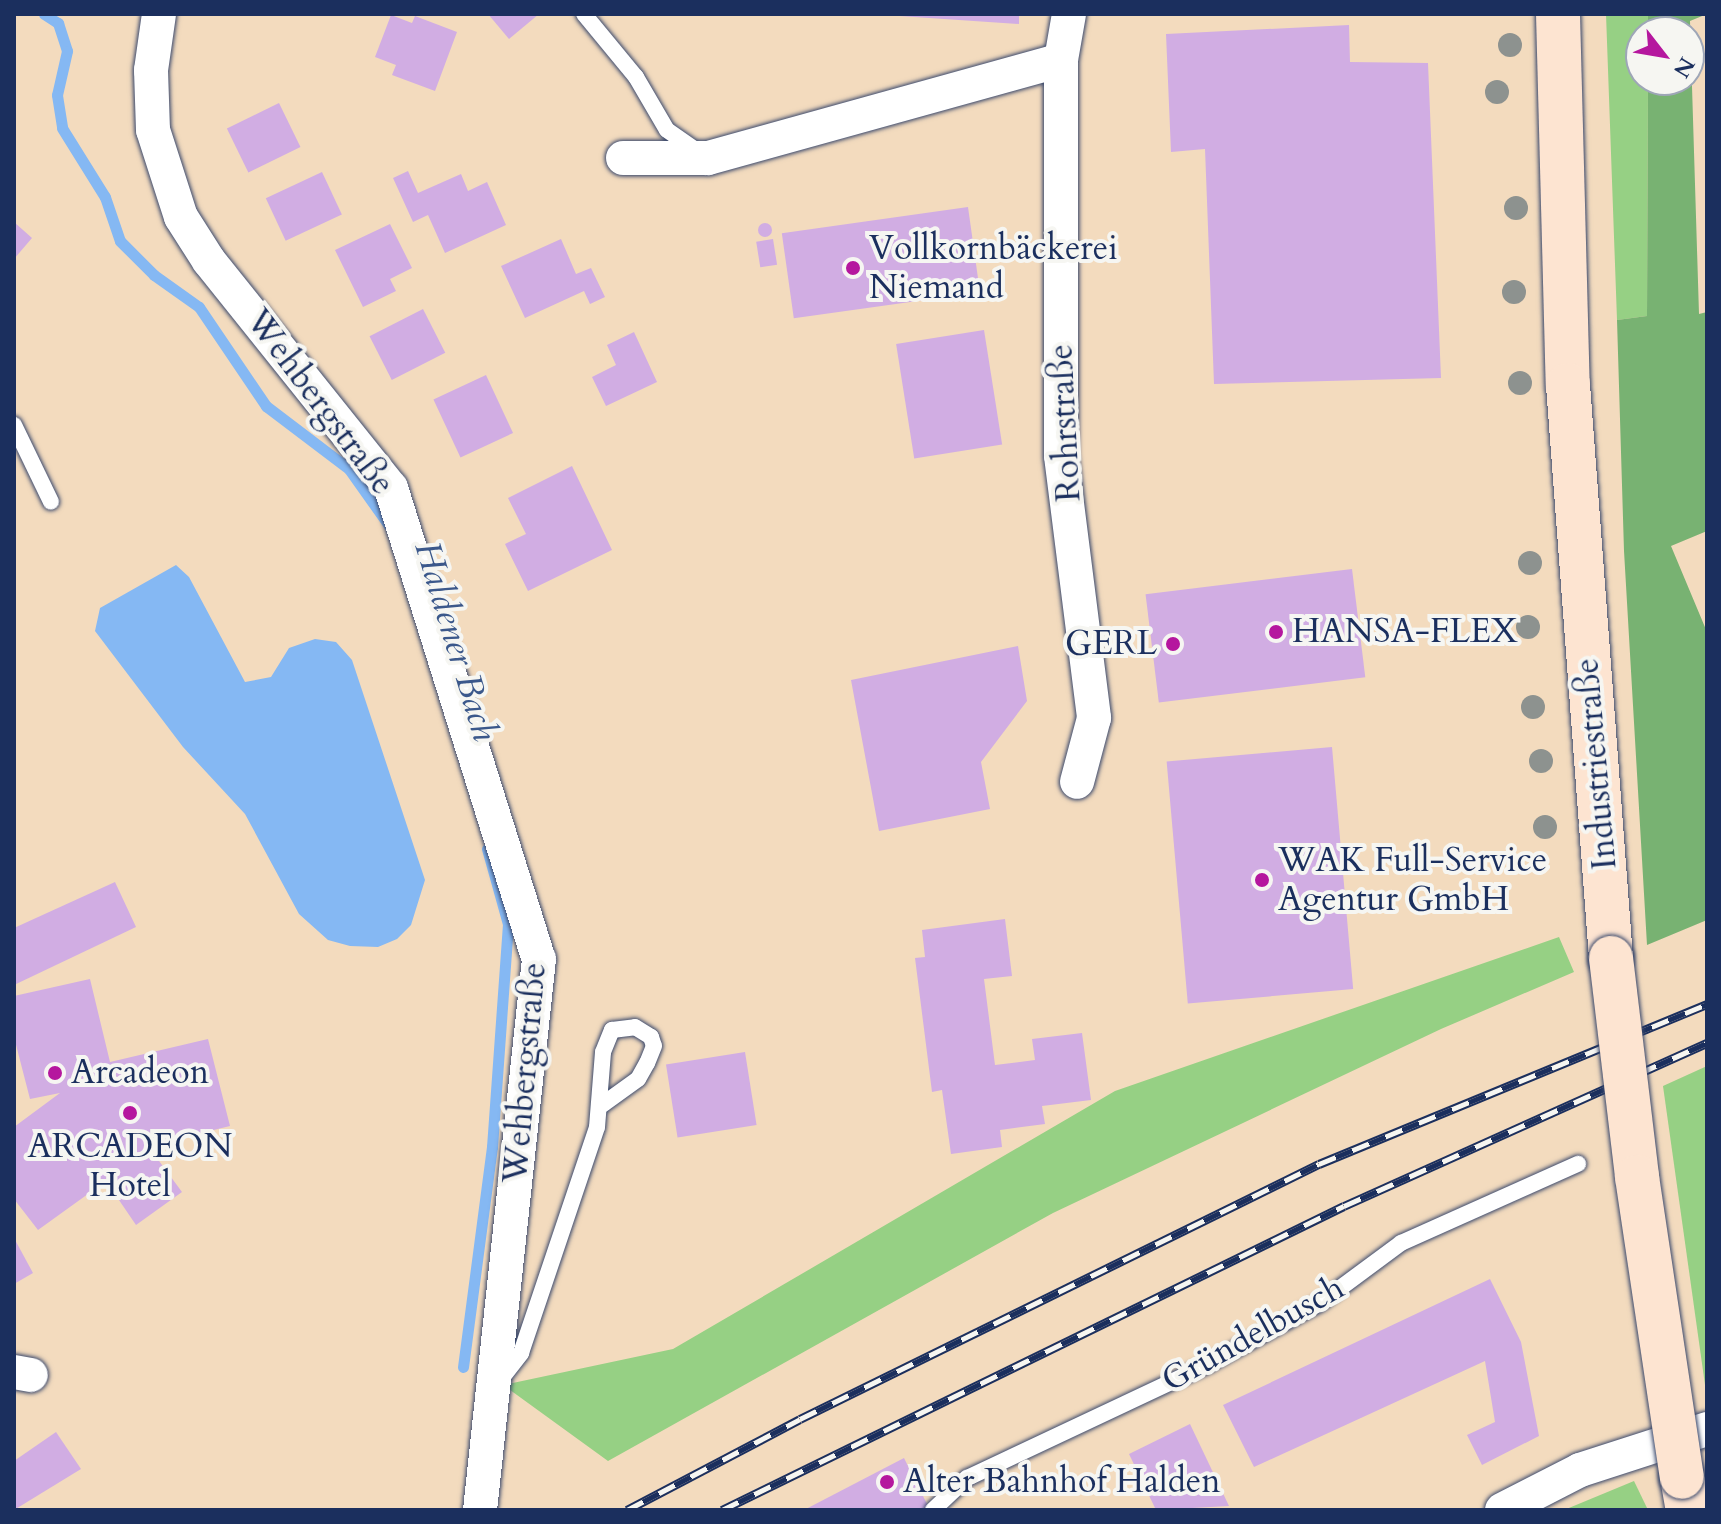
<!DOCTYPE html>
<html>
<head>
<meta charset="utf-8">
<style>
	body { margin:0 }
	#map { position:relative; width:1721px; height:1524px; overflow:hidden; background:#f3dbbe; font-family:Cardo,serif }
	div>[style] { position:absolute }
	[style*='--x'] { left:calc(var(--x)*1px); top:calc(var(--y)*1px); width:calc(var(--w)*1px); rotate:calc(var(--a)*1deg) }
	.green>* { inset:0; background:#96d084 }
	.forest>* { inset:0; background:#78b272 }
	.water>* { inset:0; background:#85b8f3 }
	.stream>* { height:11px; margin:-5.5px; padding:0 5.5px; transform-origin:5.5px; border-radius:5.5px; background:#85b8f3 }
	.building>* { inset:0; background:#d1ade3; transform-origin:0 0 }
	.round { border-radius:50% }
	.roads { filter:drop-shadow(0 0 2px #3b496c) drop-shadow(0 0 2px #3b496c) }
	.lane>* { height:16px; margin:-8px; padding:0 8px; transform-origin:8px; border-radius:8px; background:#fff }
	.street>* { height:34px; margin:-17px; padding:0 17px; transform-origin:17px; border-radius:17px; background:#fff }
	.secondary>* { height:44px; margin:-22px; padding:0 22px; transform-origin:22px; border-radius:22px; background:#fde4d1 }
	.rail>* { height:9px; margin-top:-4.5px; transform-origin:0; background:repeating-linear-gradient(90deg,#f6f6f2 0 18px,#1b2f5e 0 36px); box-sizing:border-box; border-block:2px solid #1b2f5e }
	.bridges { filter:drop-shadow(0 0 2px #3b496c) drop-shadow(0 0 2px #3b496c) }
	.secondary-bridge>* { height:44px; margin:-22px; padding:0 22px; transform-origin:22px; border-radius:22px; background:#fde4d1 }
	.trees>* { width:24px; height:24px; margin:-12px; border-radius:50%; background:#8d928f }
	.dots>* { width:22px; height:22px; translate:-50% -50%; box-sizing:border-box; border:4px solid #f6f6f2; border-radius:50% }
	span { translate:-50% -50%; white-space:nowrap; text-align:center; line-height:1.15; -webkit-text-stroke:8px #f6f6f2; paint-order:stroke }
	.poi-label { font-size:34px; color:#1b2f5e }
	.left { translate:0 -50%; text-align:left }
	.right { translate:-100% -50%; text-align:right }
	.street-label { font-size:34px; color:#1b2f5e }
	.water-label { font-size:36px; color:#3b588b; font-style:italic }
	.frame { position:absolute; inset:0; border:16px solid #1b2f5e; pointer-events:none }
	.north { position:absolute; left:1625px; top:16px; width:80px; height:80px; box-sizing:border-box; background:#f6f6f2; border:2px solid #9ea6b7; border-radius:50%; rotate:121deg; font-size:22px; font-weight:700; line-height:32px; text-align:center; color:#1b2f5e }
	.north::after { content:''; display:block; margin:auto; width:28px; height:36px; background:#b5179e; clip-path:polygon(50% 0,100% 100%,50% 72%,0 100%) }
</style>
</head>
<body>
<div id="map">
	<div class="green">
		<div style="clip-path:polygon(1606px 14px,1648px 14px,1648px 32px,1641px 32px,1641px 80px,1648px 80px,1647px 316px,1617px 320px)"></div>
		<div style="clip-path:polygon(1559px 937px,1574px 972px,1441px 1029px,1053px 1213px,608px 1461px,503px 1385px,673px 1349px,1115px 1091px)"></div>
		<div style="clip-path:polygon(1707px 1066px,1707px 1399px,1663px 1086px)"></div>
		<div style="clip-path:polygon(1634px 1481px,1648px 1510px,1564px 1510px)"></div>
	</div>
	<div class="forest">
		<div style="clip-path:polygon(1648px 14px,1707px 14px,1690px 21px,1699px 314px,1707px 312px,1707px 531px,1671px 546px,1707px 632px,1707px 920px,1647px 945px,1624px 551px,1617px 320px,1647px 316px,1648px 80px,1689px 80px,1689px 32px,1648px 32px)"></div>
	</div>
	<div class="water">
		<div style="clip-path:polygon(176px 565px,189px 577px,245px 682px,271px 677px,289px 648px,315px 639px,336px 642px,352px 660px,425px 880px,411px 925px,397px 939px,378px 947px,350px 946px,328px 940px,299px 914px,245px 814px,183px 747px,95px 631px,100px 608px)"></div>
	</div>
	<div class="stream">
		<div style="--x:44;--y:14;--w:17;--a:33"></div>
		<div style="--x:58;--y:23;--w:29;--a:72"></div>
		<div style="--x:67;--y:51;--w:45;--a:102.8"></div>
		<div style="--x:57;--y:95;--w:33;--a:81"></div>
		<div style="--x:62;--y:128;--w:81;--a:58.1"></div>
		<div style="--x:105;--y:197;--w:46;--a:71.2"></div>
		<div style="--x:120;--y:241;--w:48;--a:45"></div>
		<div style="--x:154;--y:275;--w:55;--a:35.4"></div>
		<div style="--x:199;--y:307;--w:120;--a:55.9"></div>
		<div style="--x:266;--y:406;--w:104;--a:37.2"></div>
		<div style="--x:349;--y:469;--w:71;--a:54.7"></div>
		<div style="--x:463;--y:1367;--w:222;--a:-82.5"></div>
		<div style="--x:492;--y:1147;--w:224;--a:-85.9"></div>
		<div style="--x:508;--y:924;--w:78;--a:-105.6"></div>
	</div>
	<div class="building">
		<div style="clip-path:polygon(488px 14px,539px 14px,509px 39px)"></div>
		<div style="clip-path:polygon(870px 14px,1019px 14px,1019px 24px)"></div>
		<div style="clip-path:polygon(391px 15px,412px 23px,415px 16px,457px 32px,435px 91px,392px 75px,396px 65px,375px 57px)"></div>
		<div style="clip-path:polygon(1349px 25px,1350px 62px,1428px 63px,1441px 378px,1214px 384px,1205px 149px,1171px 152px,1166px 34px)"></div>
		<div style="left:279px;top:103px;width:49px;height:58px;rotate:64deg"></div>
		<div style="clip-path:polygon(408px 171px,418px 193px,461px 174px,468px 191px,487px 182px,506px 225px,445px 253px,428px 215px,413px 222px,393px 178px)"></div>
		<div style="left:322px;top:172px;width:47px;height:62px;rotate:65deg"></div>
		<div style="left:968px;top:207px;width:86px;height:188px;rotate:82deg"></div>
		<div style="clip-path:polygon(14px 222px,32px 238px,14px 259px)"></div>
		<div class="round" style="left:758px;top:223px;width:14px;height:14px"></div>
		<div style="clip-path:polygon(390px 224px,412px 268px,390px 279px,396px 291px,363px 307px,335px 250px)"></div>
		<div style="clip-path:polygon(561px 239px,576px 274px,591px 268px,605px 297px,590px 304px,584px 291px,525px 318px,501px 266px)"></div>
		<div style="left:773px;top:239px;width:26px;height:17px;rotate:81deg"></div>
		<div style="left:423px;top:309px;width:49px;height:60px;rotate:63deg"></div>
		<div style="left:984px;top:330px;width:116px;height:89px;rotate:81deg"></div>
		<div style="clip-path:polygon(634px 332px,657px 382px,606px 406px,592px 377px,616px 365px,607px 345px)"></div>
		<div style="left:486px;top:375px;width:64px;height:58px;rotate:65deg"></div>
		<div style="clip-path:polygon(572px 466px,612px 550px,528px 591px,505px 544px,526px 534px,508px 498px)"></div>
		<div style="left:1352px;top:569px;width:109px;height:208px;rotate:83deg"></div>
		<div style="clip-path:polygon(1018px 646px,1027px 701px,981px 762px,990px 809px,879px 831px,851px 680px)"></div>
		<div style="left:1332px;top:747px;width:243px;height:166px;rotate:85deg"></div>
		<div style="clip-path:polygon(115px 882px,136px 927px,14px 985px,14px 928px)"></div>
		<div style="clip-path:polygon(1005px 919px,1012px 976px,984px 979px,995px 1065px,1035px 1060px,1032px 1039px,1082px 1033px,1091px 1100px,1042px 1106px,1045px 1124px,1000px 1130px,1002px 1147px,951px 1154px,942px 1090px,932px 1092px,915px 958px,925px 957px,922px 930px)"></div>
		<div style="clip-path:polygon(90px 979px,110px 1062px,208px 1039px,230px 1126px,148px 1146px,182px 1192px,136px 1225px,106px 1181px,38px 1230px,14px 1199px,14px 1127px,60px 1093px,30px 1099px,14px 1037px,14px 996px)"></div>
		<div style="left:745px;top:1052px;width:74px;height:80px;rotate:81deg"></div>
		<div style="clip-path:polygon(14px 1238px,33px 1273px,14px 1284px)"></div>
		<div style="clip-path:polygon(1490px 1279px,1521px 1342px,1539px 1436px,1482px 1465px,1467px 1435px,1495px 1422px,1485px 1361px,1254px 1467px,1223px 1405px)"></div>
		<div style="clip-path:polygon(1190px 1424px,1229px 1506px,1156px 1510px,1129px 1454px)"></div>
		<div style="clip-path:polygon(56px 1432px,81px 1469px,14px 1510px,14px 1461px)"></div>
		<div style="clip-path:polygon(904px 1458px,928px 1506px,920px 1510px,804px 1510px)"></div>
	</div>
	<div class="roads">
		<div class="lane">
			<div style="--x:584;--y:14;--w:82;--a:50.5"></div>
			<div style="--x:636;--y:77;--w:61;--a:59.7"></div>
			<div style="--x:667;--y:130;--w:39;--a:35"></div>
			<div style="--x:14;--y:425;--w:85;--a:64.3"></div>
			<div style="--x:501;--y:1379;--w:33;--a:-52"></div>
			<div style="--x:521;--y:1353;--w:238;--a:-71.4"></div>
			<div style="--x:597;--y:1127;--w:75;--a:-85.4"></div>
			<div style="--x:603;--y:1052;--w:24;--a:-68"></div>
			<div style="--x:612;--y:1030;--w:23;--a:-7"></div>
			<div style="--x:635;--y:1027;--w:19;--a:32"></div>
			<div style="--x:651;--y:1037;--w:9;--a:72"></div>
			<div style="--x:654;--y:1046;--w:18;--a:112"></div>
			<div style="--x:647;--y:1063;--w:18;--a:119"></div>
			<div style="--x:638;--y:1079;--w:44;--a:144.2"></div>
			<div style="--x:933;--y:1510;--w:47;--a:-43.3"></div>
			<div style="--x:967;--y:1478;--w:268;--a:-25.2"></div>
			<div style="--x:1209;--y:1364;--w:127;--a:-28.8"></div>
			<div style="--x:1320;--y:1303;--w:101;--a:-36.5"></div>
			<div style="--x:1401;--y:1243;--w:194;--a:-24.1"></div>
		</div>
		<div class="street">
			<div style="--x:159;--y:14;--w:57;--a:98.1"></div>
			<div style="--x:151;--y:70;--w:60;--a:88.1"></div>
			<div style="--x:153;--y:130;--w:91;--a:72.2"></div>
			<div style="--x:181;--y:217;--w:52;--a:57.5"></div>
			<div style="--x:209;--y:261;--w:291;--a:51.3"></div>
			<div style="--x:391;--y:488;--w:494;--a:72.6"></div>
			<div style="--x:539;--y:959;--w:554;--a:96.11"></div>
			<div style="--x:1069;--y:14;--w:47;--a:99.9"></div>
			<div style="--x:1061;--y:60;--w:396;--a:90"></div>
			<div style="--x:1061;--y:456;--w:264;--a:82.8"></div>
			<div style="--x:1094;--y:718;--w:66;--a:104.9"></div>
			<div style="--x:623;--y:158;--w:85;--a:0"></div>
			<div style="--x:708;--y:158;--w:366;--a:-15.5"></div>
			<div style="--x:14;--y:1372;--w:17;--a:10"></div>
			<div style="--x:1502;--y:1510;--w:88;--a:-27.1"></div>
			<div style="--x:1580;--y:1470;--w:133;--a:-17.9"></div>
		</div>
		<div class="secondary">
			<div style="--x:1558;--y:14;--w:371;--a:88.5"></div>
			<div style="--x:1568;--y:385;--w:575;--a:85.71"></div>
			<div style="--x:1682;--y:1477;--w:34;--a:80"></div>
		</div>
	</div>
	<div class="rail">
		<div style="--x:627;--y:1510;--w:195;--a:-27.7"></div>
		<div style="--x:800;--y:1419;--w:578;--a:-26.17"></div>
		<div style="--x:1319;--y:1164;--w:420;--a:-22.4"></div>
		<div style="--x:722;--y:1510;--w:692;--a:-26.05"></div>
		<div style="--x:1344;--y:1206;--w:398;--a:-24.2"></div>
	</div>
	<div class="bridges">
		<div class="secondary-bridge">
			<div style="--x:1611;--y:958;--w:221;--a:83.2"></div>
			<div style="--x:1637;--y:1177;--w:303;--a:81.5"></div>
		</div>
	</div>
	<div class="trees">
		<div style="left:1510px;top:45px"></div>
		<div style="left:1497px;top:92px"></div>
		<div style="left:1516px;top:208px"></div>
		<div style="left:1514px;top:292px"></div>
		<div style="left:1520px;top:383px"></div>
		<div style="left:1530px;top:563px"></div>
		<div style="left:1528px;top:627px"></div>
		<div style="left:1533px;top:707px"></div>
		<div style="left:1541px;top:761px"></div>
		<div style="left:1545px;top:827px"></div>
	</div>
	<div class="dots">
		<div style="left:853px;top:268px;background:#b5179e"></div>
		<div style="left:1276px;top:632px;background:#b5179e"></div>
		<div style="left:1173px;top:644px;background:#b5179e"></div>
		<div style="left:1262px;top:880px;background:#b5179e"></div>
		<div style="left:55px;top:1073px;background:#b5179e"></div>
		<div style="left:130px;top:1113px;background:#b5179e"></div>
		<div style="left:887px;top:1482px;background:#b5179e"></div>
	</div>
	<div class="poi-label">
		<span class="left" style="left:869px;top:268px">Vollkornbäckerei<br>Niemand</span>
		<span class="left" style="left:1292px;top:632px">HANSA-FLEX</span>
		<span class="right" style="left:1157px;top:644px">GERL</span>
		<span class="left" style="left:1278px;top:880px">WAK Full-Service<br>Agentur GmbH</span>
		<span class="left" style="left:71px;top:1073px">Arcadeon</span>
		<span style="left:130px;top:1166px">ARCADEON<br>Hotel</span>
		<span class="left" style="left:903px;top:1482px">Alter Bahnhof Halden</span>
	</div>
	<div class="street-label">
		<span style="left:320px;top:402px;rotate:53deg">Wehbergstraße</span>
		<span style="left:1065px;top:423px;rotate:-93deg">Rohrstraße</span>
		<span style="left:1596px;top:764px;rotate:-95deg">Industriestraße</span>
		<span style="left:525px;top:1073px;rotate:-85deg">Wehbergstraße</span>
		<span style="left:1253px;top:1334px;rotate:-29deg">Gründelbusch</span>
	</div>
	<div class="water-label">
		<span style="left:456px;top:641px;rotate:73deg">Haldener Bach</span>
	</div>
	<div class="frame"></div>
	<div class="north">N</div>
</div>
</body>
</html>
